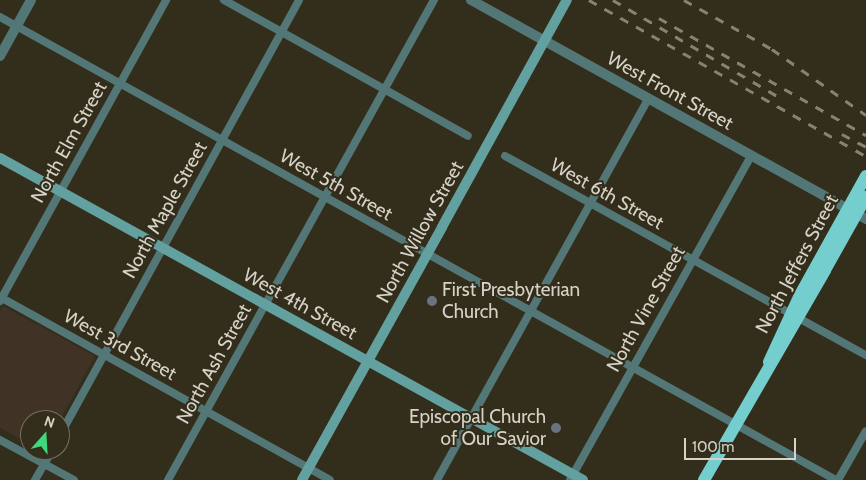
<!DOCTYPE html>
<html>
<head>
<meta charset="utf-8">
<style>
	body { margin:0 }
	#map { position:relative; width:866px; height:480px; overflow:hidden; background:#332d1b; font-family:Cabin,sans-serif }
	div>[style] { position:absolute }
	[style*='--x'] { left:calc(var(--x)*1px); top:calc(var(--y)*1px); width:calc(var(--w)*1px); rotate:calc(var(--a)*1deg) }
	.education>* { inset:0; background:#403224 }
	.minor>* { height:8px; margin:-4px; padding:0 4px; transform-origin:4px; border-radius:4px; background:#527776 }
	.tertiary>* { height:10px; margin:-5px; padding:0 5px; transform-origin:5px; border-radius:5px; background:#527776 }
	.secondary>* { height:10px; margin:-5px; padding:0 5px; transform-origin:5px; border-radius:5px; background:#63a0a0 }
	.trunk>* { height:12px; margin:-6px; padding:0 6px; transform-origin:6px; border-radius:6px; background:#74cece }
	.rail>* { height:2.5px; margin-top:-1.25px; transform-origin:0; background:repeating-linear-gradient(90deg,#878274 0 9px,transparent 0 18px) }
	.secondary-bridge>* { height:10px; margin:-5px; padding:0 5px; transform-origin:5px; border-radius:5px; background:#63a0a0 }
	.trunk-bridge>* { height:12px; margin:-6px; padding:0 6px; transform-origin:6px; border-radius:6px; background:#74cece }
	.dots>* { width:14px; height:14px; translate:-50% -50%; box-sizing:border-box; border:2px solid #332d1b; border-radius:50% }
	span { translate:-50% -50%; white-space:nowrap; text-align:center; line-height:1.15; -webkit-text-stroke:4px #332d1b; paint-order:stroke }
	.street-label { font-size:19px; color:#d6d2c7 }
	.poi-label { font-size:19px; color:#d6d2c7 }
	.left { translate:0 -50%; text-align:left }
	.right { translate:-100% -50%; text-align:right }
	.north { position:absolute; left:20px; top:410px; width:50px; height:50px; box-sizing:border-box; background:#332d1b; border:1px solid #746f60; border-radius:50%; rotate:19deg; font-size:14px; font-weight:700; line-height:20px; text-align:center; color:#d6d2c7 }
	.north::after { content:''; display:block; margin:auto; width:18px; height:22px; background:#40d77d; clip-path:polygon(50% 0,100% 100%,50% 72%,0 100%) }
	.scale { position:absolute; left:684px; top:438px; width:112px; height:22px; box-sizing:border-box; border:2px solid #d6d2c7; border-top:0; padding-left:6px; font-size:15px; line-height:18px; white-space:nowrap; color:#d6d2c7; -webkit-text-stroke:4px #332d1b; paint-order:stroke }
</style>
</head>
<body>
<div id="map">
	<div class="education">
		<div style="clip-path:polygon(3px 306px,95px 356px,60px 420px,30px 420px,30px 444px,0 428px,0 311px)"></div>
	</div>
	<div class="minor">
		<div style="--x:224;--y:0;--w:279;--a:29.1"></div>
		<div style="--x:0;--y:17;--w:956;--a:28.98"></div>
		<div style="--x:505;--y:156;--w:412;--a:28.9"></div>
		<div style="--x:0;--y:297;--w:377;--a:29"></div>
		<div style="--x:0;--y:301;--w:344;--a:-61.1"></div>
		<div style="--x:60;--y:435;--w:496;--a:-61.2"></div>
		<div style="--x:0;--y:440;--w:84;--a:28.4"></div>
		<div style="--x:35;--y:480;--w:34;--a:-60"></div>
		<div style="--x:168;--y:480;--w:549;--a:-61.01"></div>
		<div style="--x:437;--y:480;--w:436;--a:-61"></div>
		<div style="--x:570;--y:480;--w:372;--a:-60.8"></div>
		<div style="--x:838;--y:480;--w:56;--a:-60.3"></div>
	</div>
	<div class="tertiary">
		<div style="--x:471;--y:0;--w:452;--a:29"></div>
		<div style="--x:0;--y:56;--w:64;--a:-61"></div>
	</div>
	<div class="secondary">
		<div style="--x:0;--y:158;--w:666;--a:28.91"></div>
		<div style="--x:302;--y:480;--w:289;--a:-61"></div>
	</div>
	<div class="trunk">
		<div style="--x:769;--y:362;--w:74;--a:-65.2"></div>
		<div style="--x:704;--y:480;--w:242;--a:-60"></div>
	</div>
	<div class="rail">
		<div style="--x:589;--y:0;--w:318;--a:29.4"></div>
		<div style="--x:613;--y:0;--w:192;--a:30.3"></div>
		<div style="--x:684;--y:0;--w:101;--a:29.1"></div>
		<div style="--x:772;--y:49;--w:115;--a:35.1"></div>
		<div style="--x:659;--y:18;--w:238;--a:29.5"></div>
		<div style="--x:842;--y:134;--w:27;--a:28"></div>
	</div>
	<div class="secondary-bridge">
		<div style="--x:442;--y:227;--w:259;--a:-61.2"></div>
	</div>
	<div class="trunk-bridge">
		<div style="--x:825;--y:270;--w:84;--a:-60.7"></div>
		<div style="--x:800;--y:295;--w:136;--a:-61"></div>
	</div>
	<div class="dots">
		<div style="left:432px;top:301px;background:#6b7280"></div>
		<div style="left:556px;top:428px;background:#6b7280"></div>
	</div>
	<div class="street-label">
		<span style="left:670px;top:91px;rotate:29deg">West Front Street</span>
		<span style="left:69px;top:142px;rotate:-61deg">North Elm Street</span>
		<span style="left:336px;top:185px;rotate:29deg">West 5th Street</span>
		<span style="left:607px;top:194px;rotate:29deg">West 6th Street</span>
		<span style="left:165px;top:210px;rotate:-61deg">North Maple Street</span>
		<span style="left:420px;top:232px;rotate:-61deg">North Willow Street</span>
		<span style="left:797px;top:264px;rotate:-62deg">North Jeffers Street</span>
		<span style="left:300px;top:304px;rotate:29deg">West 4th Street</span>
		<span style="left:646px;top:309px;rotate:-61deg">North Vine Street</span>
		<span style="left:120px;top:345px;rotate:29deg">West 3rd Street</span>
		<span style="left:214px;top:364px;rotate:-61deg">North Ash Street</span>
	</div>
	<div class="poi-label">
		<span class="left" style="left:442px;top:301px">First Presbyterian<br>Church</span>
		<span class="right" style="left:546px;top:428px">Episcopal Church<br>of Our Savior</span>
	</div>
	<div class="north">N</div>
	<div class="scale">100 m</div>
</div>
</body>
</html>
